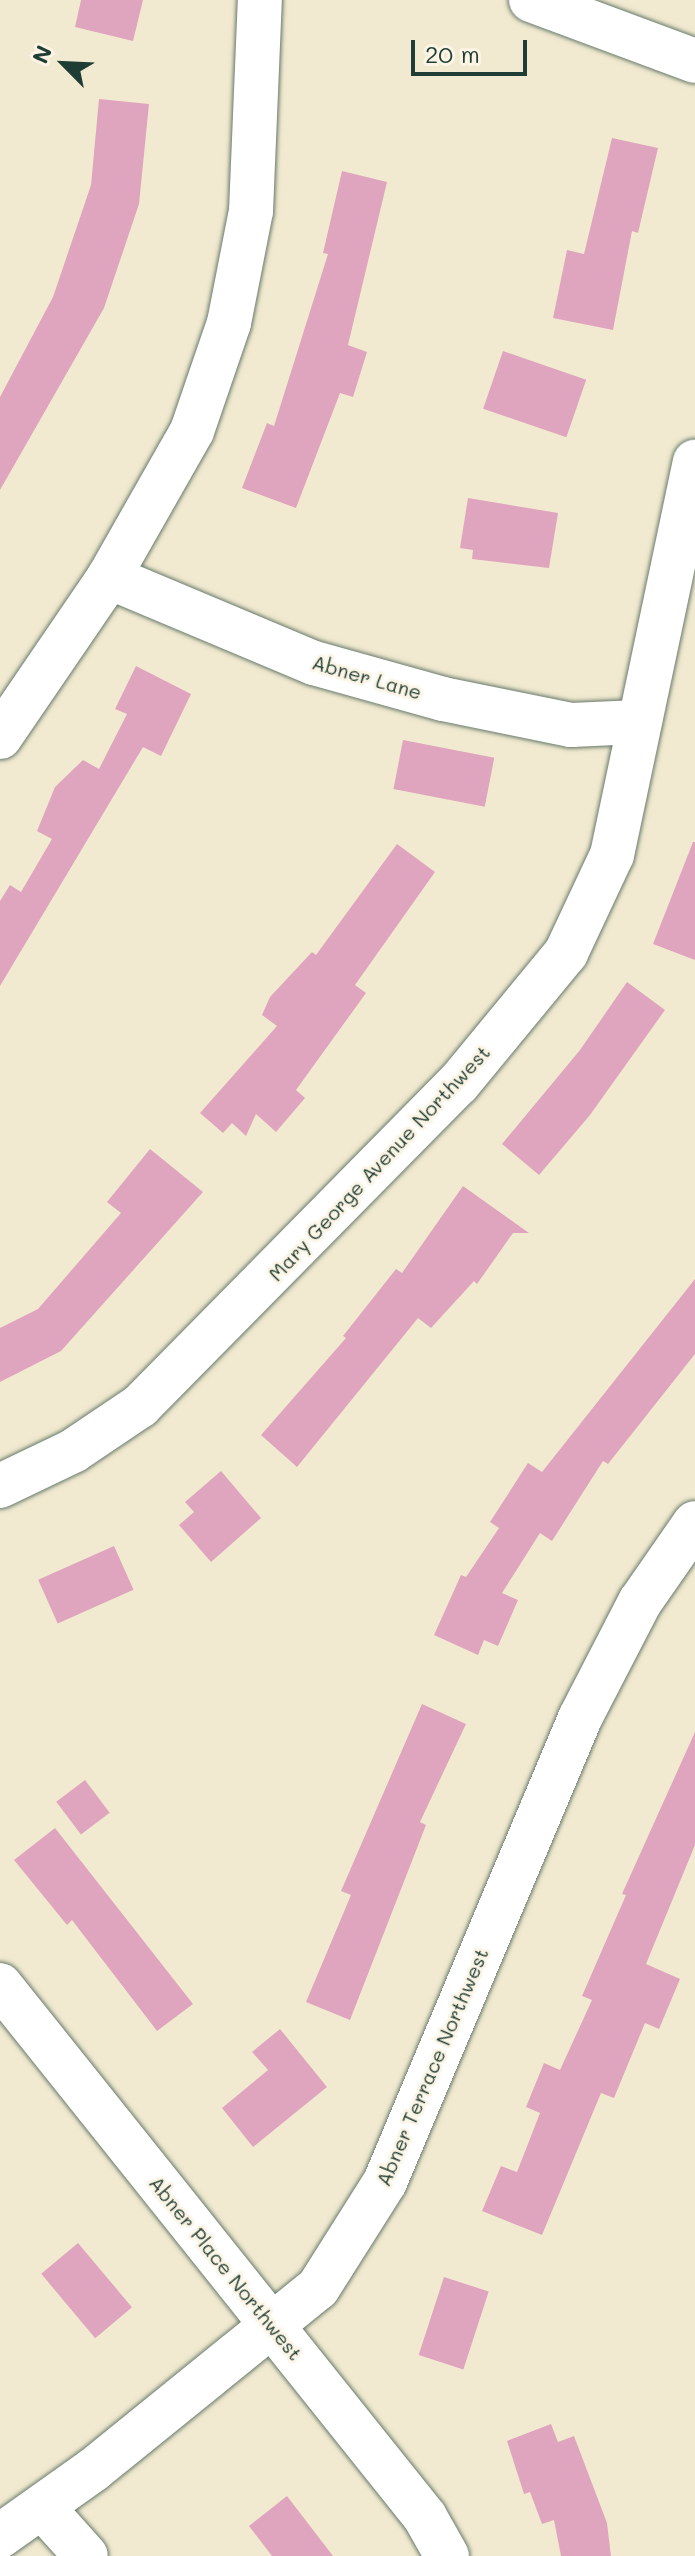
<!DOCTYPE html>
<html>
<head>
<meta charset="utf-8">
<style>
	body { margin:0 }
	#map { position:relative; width:695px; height:2556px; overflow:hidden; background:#f1ead0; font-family:Mali,sans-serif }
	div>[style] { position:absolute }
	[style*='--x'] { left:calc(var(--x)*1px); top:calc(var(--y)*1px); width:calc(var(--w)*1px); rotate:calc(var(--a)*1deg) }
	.building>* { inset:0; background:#e0a5be; transform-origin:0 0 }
	.roads { filter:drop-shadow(0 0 2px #687a6b) drop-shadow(0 0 2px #687a6b) }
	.minor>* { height:44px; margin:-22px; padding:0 22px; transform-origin:22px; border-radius:22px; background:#fff }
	span { translate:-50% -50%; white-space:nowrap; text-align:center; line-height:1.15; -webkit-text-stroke:6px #fcf5e5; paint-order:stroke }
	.street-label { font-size:20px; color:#1f3d34 }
	.north { position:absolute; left:24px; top:24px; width:80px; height:80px; -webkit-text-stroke:6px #fcf5e5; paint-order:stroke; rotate:294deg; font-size:22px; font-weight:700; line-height:32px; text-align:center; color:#1f3d34 }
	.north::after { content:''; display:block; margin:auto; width:28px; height:36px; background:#1f3d34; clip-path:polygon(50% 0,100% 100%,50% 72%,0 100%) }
	.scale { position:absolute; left:411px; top:40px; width:116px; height:36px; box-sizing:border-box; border:4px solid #1f3d34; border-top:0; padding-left:10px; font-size:24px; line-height:28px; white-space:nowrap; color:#1f3d34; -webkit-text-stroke:6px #fcf5e5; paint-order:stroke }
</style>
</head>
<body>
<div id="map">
	<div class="building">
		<div style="clip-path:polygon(81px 0,143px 0,133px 41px,75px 27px)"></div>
		<div style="clip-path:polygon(99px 99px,149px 104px,139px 204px,104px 308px,0 490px,0 397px,53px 297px,91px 185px)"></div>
		<div style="clip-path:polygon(612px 138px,658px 148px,638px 233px,632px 231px,613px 330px,553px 318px,567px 250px,584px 254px)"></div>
		<div style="clip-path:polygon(342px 171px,387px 182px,348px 345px,367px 352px,353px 397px,340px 393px,296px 508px,242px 488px,267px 423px,274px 426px,328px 254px,323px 253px)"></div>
		<div style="left:503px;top:351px;width:88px;height:61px;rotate:19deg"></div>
		<div style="clip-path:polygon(468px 498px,558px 513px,549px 568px,472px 559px,473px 550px,460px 548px)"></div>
		<div style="clip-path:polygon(136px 666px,191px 694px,161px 756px,143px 747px,0 986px,0 901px,10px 885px,21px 892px,52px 839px,37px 831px,55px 787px,83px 760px,99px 769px,127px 714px,115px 709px)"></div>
		<div style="left:403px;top:740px;width:93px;height:50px;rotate:11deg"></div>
		<div style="clip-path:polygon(693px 842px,695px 842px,695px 960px,653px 944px)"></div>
		<div style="clip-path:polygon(397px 844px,435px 872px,355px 985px,366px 993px,296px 1090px,305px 1098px,276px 1132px,256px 1114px,246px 1136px,232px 1123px,223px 1133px,200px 1113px,277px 1026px,262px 1015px,270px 997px,312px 952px,316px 955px)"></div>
		<div style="clip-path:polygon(627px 982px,665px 1010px,590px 1115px,539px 1175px,502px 1144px,580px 1050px)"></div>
		<div style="clip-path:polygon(150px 1149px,203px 1192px,61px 1351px,0 1382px,0 1328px,38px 1309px,121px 1213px,107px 1202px)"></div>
		<div style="clip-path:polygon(463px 1186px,529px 1233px,513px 1233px,477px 1284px,474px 1281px,431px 1328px,418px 1318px,297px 1467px,261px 1435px,346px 1338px,343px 1336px,396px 1269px,402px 1273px)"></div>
		<div style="clip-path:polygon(695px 1279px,695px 1354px,608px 1464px,603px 1461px,552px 1541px,540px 1533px,502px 1593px,518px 1600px,498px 1646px,484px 1640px,478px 1655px,434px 1635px,461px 1575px,466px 1577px,499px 1528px,490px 1522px,528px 1463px,542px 1472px)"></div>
		<div style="clip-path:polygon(221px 1471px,261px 1518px,211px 1562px,179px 1525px,194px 1512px,185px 1502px)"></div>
		<div style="left:114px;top:1546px;width:48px;height:83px;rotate:66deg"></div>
		<div style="clip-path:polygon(422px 1704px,466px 1724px,420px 1822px,426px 1825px,350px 2020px,306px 2002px,351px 1895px,341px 1891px)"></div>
		<div style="clip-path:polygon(695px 1732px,695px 1845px,646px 1964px,680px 1979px,659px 2029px,645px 2023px,614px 2098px,601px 2093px,542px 2235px,482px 2211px,501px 2166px,517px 2172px,540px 2113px,526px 2107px,544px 2063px,560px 2070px,592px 2000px,582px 1996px,626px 1895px,622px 1894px)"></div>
		<div style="left:85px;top:1780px;width:41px;height:36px;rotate:53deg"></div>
		<div style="clip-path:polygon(55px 1828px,193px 2004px,157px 2031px,72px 1920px,67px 1925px,14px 1860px)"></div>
		<div style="clip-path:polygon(280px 2029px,327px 2087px,253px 2147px,222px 2108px,268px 2070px,252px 2052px)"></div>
		<div style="left:78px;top:2243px;width:84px;height:48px;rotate:50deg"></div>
		<div style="left:444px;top:2277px;width:47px;height:82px;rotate:18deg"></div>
		<div style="clip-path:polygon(551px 2424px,558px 2442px,574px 2436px,607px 2523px,611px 2556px,561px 2556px,554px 2520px,542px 2524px,530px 2492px,524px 2494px,507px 2441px)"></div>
		<div style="clip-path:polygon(287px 2496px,333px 2556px,272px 2556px,249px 2526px)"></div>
	</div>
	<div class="roads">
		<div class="minor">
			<div style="--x:531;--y:0;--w:175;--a:20.4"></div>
			<div style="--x:109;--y:577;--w:222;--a:22.8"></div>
			<div style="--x:314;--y:663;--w:134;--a:15.6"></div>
			<div style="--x:443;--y:699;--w:131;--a:11.5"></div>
			<div style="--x:571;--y:725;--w:67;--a:-2.6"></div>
			<div style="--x:0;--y:737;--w:194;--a:-55.7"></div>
			<div style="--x:109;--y:577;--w:168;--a:-60.4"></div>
			<div style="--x:192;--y:431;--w:114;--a:-71.1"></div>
			<div style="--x:229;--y:323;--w:114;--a:-78.9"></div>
			<div style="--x:251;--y:211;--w:211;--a:-87.6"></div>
			<div style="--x:0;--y:1486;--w:81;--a:-25.6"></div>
			<div style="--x:73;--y:1451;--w:81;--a:-33.9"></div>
			<div style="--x:140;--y:1406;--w:453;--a:-45.4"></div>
			<div style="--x:458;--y:1084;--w:170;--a:-50.5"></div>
			<div style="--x:566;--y:953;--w:108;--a:-64.9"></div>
			<div style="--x:612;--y:855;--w:402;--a:-78.1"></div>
			<div style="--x:0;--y:1985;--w:681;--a:51.38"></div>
			<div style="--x:425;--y:2517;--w:45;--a:60.6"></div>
			<div style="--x:43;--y:2508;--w:64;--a:48.1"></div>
			<div style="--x:0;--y:2536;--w:114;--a:-35.4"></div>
			<div style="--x:93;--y:2470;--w:289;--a:-39"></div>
			<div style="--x:318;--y:2288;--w:125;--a:-57.7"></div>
			<div style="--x:385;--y:2182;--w:503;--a:-67.2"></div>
			<div style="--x:580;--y:1718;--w:131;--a:-62.7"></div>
			<div style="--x:640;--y:1602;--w:96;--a:-55.2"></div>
		</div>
	</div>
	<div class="street-label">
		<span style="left:367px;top:677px;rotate:16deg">Abner Lane</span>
		<span style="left:379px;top:1163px;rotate:-47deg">Mary George Avenue Northwest</span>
		<span style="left:432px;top:2067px;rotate:-67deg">Abner Terrace Northwest</span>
		<span style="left:226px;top:2268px;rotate:51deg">Abner Place Northwest</span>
	</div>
	<div class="north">N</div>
	<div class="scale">20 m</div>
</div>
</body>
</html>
